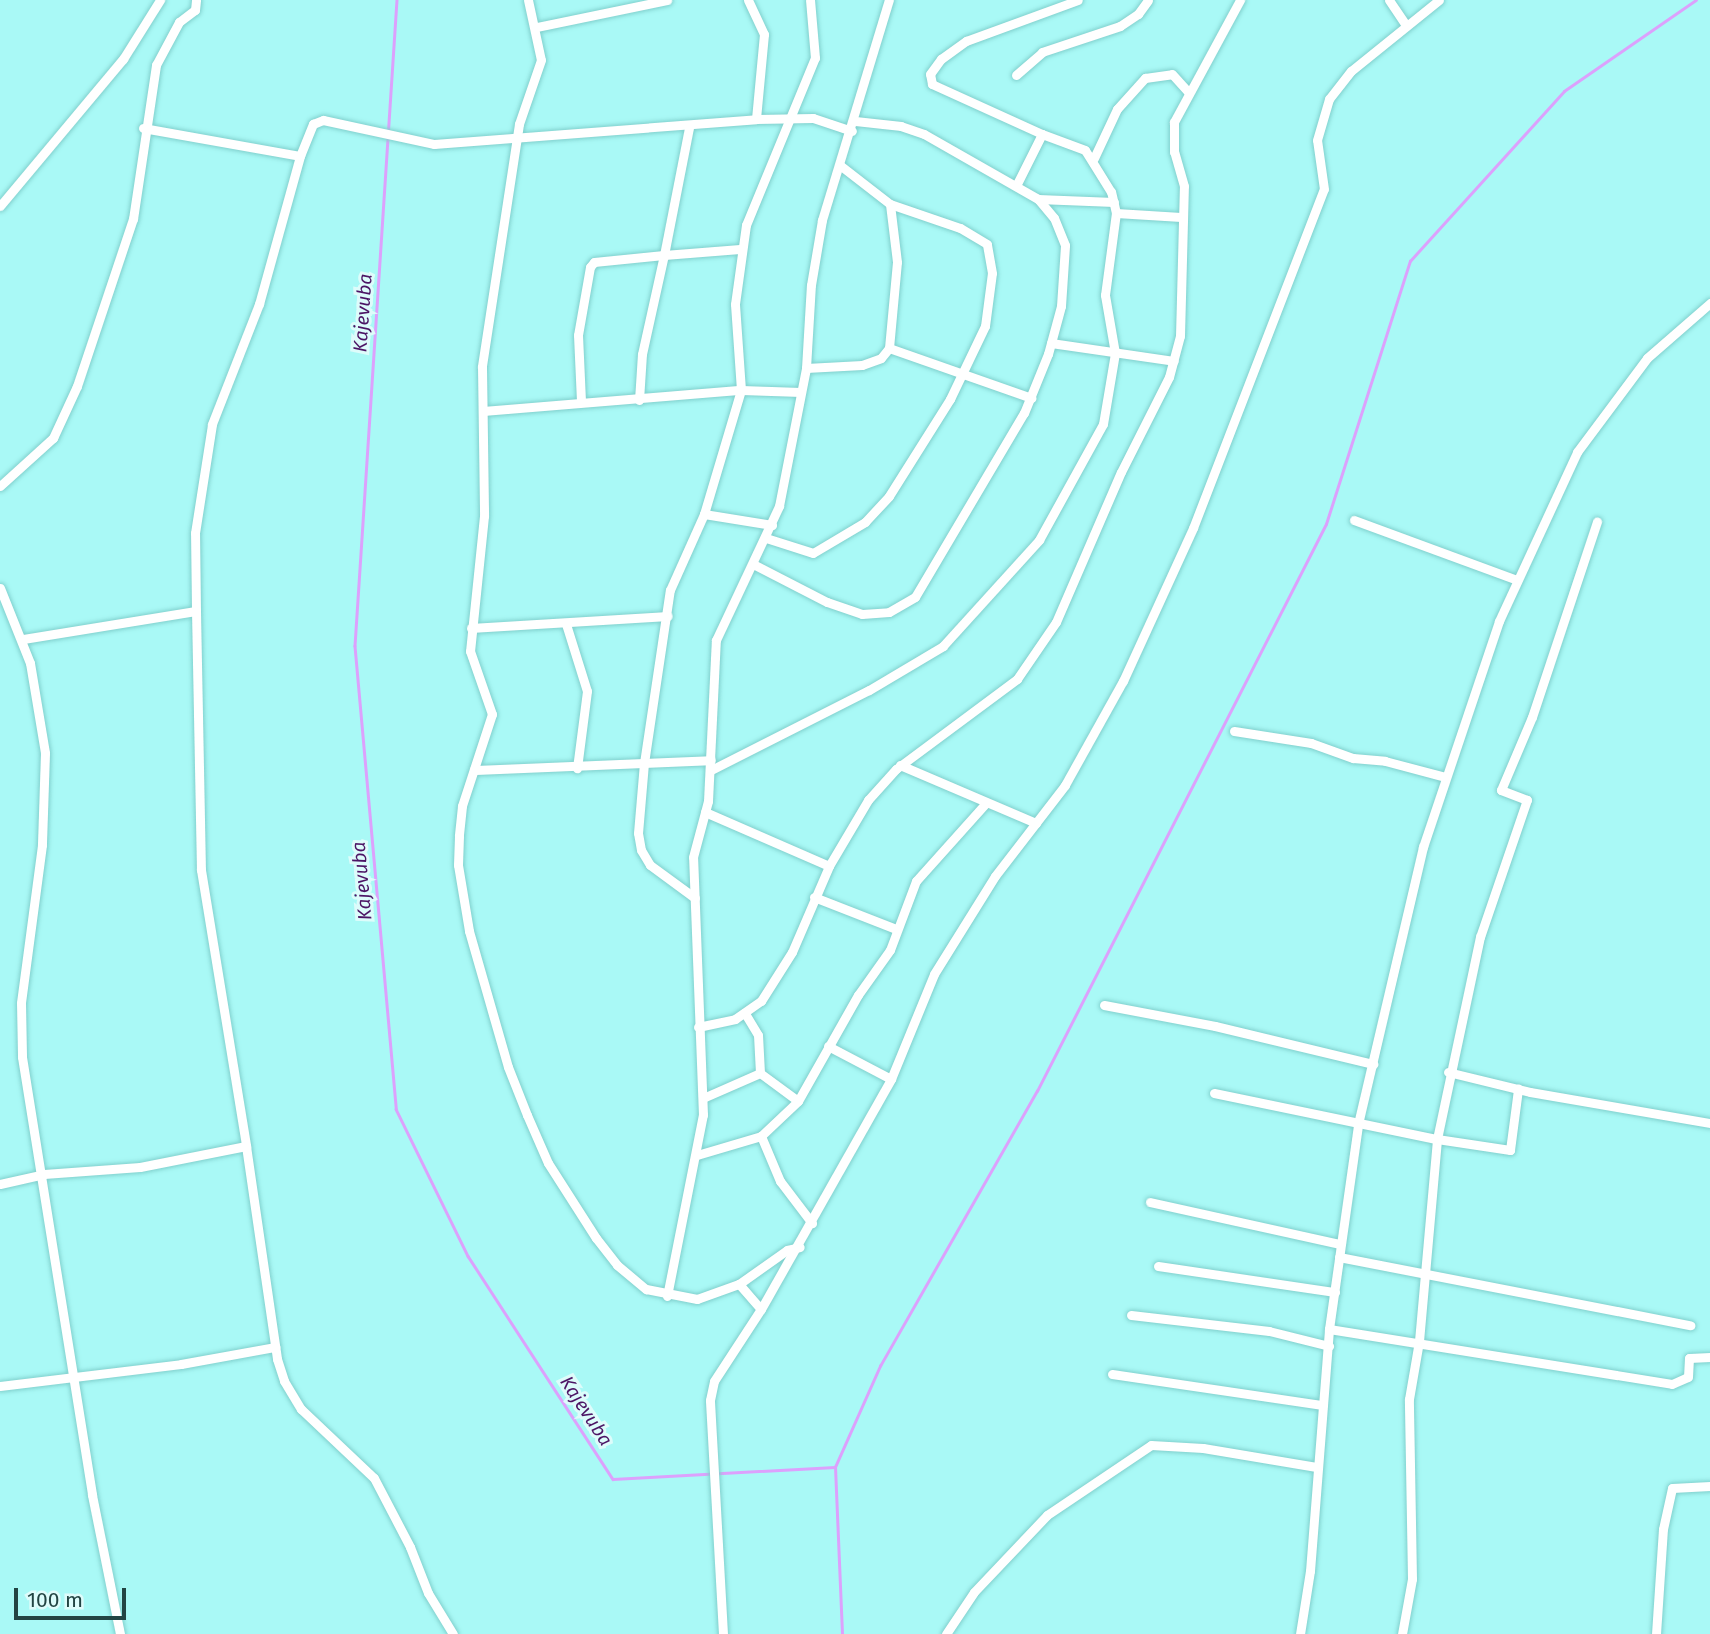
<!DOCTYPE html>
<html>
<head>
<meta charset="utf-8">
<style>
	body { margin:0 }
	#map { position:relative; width:1710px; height:1634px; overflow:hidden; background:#a9f9f6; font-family:"Fira Sans",sans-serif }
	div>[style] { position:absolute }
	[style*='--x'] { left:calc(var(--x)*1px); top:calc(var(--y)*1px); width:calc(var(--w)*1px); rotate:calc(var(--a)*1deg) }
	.stream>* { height:2.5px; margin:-1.25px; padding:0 1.25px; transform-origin:1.25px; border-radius:1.25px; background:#dca1fc }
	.roads { filter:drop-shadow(0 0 2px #81d0cd) drop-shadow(0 0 2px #81d0cd) }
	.street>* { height:9px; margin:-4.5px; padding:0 4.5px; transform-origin:4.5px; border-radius:4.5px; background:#fff }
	span { translate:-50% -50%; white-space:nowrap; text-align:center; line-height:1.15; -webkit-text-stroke:6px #defcfb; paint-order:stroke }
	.water-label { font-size:19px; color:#4c1565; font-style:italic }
	.scale { position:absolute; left:14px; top:1588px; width:112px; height:32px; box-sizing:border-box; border:4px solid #224443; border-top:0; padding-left:9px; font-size:21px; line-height:24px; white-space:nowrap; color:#224443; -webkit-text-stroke:5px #defcfb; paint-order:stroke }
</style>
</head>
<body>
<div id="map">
	<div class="stream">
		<div style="--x:397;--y:0;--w:647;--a:93.72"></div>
		<div style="--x:355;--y:646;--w:465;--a:84.9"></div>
		<div style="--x:396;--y:1109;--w:164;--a:63.9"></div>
		<div style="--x:468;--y:1256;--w:266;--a:57"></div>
		<div style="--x:613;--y:1479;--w:222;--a:-3.1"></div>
		<div style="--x:842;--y:1634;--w:167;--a:-92.4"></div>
		<div style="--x:835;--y:1467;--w:111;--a:-66"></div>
		<div style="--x:880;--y:1366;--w:317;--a:-60.3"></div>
		<div style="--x:1037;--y:1091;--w:636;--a:-62.99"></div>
		<div style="--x:1326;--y:524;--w:276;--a:-72.3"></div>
		<div style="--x:1410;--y:261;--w:229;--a:-47.8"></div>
		<div style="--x:1564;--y:91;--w:160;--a:-34.6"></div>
	</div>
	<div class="roads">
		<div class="street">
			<div style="--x:528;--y:0;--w:61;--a:77.8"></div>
			<div style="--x:541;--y:60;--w:68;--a:109"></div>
			<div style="--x:519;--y:124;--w:246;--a:98.7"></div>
			<div style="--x:482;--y:367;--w:149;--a:89.2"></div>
			<div style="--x:484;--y:516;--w:136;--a:95.9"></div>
			<div style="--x:470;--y:651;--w:67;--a:70.8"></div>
			<div style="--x:492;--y:714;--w:97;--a:108.1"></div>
			<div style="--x:462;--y:806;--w:30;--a:96"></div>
			<div style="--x:459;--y:836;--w:29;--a:92"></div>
			<div style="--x:458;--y:865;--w:67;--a:80.5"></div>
			<div style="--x:469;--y:931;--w:141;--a:74"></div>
			<div style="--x:508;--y:1067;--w:52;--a:68.4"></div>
			<div style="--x:527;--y:1115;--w:52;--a:66.4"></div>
			<div style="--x:548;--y:1163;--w:89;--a:57.4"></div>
			<div style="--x:596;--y:1238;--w:34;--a:52"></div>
			<div style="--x:617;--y:1265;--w:38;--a:40"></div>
			<div style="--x:646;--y:1289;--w:52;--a:11.1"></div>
			<div style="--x:697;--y:1299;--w:45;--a:-19.7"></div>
			<div style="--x:739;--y:1284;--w:33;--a:49"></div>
			<div style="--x:761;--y:1309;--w:264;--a:-60.5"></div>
			<div style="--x:891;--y:1079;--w:113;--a:-67.7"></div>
			<div style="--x:934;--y:974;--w:115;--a:-58.1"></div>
			<div style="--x:995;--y:876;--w:115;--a:-52.4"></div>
			<div style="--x:1065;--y:785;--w:119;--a:-60.9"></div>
			<div style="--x:1123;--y:681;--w:168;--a:-65.4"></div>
			<div style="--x:1193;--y:528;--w:363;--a:-68.9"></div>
			<div style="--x:1324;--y:189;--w:49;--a:-98.1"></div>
			<div style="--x:1317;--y:140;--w:43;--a:-73.7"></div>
			<div style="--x:1329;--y:99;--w:36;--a:-52"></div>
			<div style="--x:1351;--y:71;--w:113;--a:-38.9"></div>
			<div style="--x:748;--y:0;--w:38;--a:65"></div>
			<div style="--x:764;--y:34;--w:85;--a:95.4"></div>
			<div style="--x:1389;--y:0;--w:30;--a:56"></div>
			<div style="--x:537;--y:27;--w:133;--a:-11.7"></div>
			<div style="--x:1016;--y:75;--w:35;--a:-41"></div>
			<div style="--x:1042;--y:52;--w:82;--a:-18.4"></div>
			<div style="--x:1120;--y:26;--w:22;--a:-34"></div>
			<div style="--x:1138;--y:14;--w:17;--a:-54"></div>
			<div style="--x:143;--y:128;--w:159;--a:10.1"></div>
			<div style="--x:300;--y:156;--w:35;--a:-68"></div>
			<div style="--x:313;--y:124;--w:11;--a:-22"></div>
			<div style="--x:323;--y:120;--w:114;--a:12.2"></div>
			<div style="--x:434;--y:144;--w:323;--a:-4.4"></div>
			<div style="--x:756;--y:119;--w:57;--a:-1"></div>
			<div style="--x:813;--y:118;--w:41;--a:18.4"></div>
			<div style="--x:1042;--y:134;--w:121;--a:-155.6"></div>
			<div style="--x:932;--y:84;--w:10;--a:-101"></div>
			<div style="--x:930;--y:74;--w:19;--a:-54"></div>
			<div style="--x:941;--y:59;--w:31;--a:-36"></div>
			<div style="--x:966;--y:41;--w:119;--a:-20.1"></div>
			<div style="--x:1094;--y:158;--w:54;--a:-64.9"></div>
			<div style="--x:1117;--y:109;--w:42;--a:-47.9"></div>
			<div style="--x:1145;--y:78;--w:27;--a:-8"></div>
			<div style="--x:1172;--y:74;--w:24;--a:48"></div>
			<div style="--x:1038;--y:199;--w:76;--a:2.3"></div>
			<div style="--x:0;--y:206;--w:192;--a:-50.1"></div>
			<div style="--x:123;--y:59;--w:70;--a:-57.9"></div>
			<div style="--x:1116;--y:213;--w:65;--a:3.5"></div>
			<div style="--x:1051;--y:343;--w:124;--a:8.3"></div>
			<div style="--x:889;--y:348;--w:151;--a:19.3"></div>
			<div style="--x:806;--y:368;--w:56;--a:-3.1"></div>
			<div style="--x:862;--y:365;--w:20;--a:-20"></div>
			<div style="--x:881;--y:358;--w:13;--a:-51"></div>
			<div style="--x:889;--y:348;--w:86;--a:-84.7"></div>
			<div style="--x:897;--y:262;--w:58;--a:-96.9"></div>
			<div style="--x:639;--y:400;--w:46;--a:-86.3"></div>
			<div style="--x:642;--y:354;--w:101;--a:-77.5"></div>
			<div style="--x:664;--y:255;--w:76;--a:-4.5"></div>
			<div style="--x:581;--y:401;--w:66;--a:-92.6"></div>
			<div style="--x:578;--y:335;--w:69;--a:-80"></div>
			<div style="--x:590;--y:267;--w:6;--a:-51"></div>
			<div style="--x:594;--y:262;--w:70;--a:-5.7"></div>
			<div style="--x:664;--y:255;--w:130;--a:-78.9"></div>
			<div style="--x:483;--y:411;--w:259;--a:-4.7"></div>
			<div style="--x:741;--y:390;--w:60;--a:1.9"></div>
			<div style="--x:0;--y:486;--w:72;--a:-42.2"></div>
			<div style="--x:53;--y:438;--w:57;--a:-65.2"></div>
			<div style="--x:77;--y:386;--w:176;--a:-71.5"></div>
			<div style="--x:133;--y:219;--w:156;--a:-81.5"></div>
			<div style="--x:156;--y:65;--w:49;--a:-61.9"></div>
			<div style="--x:179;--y:22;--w:20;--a:-37"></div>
			<div style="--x:195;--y:10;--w:10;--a:-84"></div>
			<div style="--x:704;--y:514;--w:69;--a:9.2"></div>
			<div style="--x:1354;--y:520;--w:174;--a:20.2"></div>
			<div style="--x:766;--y:538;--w:49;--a:17.7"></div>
			<div style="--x:813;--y:553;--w:61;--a:-30.8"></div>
			<div style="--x:865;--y:522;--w:35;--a:-47"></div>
			<div style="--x:889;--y:496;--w:115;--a:-57.8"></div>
			<div style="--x:950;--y:399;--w:81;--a:-64.4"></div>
			<div style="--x:985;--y:326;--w:53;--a:-82.5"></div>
			<div style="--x:992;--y:273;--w:29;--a:-100"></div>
			<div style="--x:987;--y:244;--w:31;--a:-149"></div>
			<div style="--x:960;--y:228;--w:74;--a:-161.1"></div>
			<div style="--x:890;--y:204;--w:62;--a:-142.2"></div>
			<div style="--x:753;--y:564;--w:83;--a:27.2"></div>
			<div style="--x:827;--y:602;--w:37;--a:19"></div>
			<div style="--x:862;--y:614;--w:27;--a:-4"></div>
			<div style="--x:889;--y:612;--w:30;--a:-30"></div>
			<div style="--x:915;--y:597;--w:214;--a:-59.4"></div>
			<div style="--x:1024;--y:413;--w:64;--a:-67.9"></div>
			<div style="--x:1048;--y:354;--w:50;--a:-74.8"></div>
			<div style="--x:1061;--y:306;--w:61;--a:-86.2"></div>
			<div style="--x:1065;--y:245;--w:29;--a:-112"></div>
			<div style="--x:1054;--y:218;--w:25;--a:-130"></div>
			<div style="--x:1038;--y:199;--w:131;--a:-150.3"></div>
			<div style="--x:924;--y:134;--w:24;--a:-161"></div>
			<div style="--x:901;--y:126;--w:46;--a:-173.8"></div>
			<div style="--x:0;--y:588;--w:81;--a:68.2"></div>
			<div style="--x:30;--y:663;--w:91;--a:80.5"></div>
			<div style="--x:45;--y:753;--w:92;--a:91.9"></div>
			<div style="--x:42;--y:845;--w:159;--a:97.6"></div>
			<div style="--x:21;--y:1003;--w:54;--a:88.9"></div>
			<div style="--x:22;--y:1057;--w:444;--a:80.9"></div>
			<div style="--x:92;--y:1495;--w:142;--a:78.6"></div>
			<div style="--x:196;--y:611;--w:78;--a:-90.7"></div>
			<div style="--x:195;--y:533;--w:110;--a:-81.1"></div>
			<div style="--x:212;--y:424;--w:129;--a:-68.6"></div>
			<div style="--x:259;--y:304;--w:154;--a:-74.5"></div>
			<div style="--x:566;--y:624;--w:70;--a:72.6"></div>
			<div style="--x:587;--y:691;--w:78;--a:97.4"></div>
			<div style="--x:471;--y:628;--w:197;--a:-3.5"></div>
			<div style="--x:23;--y:639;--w:175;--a:-9.2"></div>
			<div style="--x:196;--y:611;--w:259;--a:88.9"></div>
			<div style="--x:201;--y:870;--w:280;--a:80.7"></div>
			<div style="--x:1234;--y:731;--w:78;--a:8.9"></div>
			<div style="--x:1311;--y:743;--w:45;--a:19.7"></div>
			<div style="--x:1353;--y:758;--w:32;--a:5"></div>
			<div style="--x:1385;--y:761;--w:62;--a:14.9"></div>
			<div style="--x:900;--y:765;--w:148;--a:23.1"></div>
			<div style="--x:474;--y:770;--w:237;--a:-2.4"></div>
			<div style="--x:711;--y:770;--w:177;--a:-26.9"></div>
			<div style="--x:869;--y:690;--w:86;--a:-30.7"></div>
			<div style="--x:943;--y:646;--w:143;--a:-47.8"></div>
			<div style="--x:1039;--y:540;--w:132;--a:-61.1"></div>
			<div style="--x:1103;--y:424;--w:72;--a:-80.4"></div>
			<div style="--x:1115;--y:353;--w:59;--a:-99.8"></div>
			<div style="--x:1105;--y:295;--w:83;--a:-82.4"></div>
			<div style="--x:1116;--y:213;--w:22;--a:-103"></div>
			<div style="--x:1111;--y:192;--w:49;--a:-121.8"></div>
			<div style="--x:1085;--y:150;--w:46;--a:-159.6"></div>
			<div style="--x:1042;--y:134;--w:56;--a:116.6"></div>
			<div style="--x:705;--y:812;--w:135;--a:23.5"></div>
			<div style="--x:814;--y:897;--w:88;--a:21.3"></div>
			<div style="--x:695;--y:898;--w:56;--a:-143.7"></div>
			<div style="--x:650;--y:865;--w:17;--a:-121"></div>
			<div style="--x:641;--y:850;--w:17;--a:-100"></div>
			<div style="--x:638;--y:833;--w:70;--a:-85.1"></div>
			<div style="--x:644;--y:763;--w:175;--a:-81.5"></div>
			<div style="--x:670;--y:590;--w:83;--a:-65.9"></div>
			<div style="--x:704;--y:514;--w:129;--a:-73.4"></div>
			<div style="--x:741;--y:390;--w:86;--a:-94"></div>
			<div style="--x:735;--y:304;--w:80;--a:-82.1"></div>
			<div style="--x:746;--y:225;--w:181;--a:-67.6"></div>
			<div style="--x:815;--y:58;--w:58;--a:-94.9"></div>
			<div style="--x:1104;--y:1005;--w:113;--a:10.7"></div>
			<div style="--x:1215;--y:1026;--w:163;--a:13.5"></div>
			<div style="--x:698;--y:1027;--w:38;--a:-12"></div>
			<div style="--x:735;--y:1019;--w:32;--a:-35"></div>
			<div style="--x:761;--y:1001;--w:58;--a:-57.7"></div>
			<div style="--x:792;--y:952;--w:94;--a:-66.7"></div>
			<div style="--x:829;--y:866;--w:77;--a:-59.4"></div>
			<div style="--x:868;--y:800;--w:42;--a:-47.9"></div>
			<div style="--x:896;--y:769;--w:151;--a:-36.6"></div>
			<div style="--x:1017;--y:679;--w:69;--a:-55.6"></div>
			<div style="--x:1056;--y:622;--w:163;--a:-66.6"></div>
			<div style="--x:1121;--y:472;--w:106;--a:-63.2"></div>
			<div style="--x:1169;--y:377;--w:42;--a:-75"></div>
			<div style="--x:1180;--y:336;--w:150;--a:-88.5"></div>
			<div style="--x:1184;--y:186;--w:35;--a:-106"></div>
			<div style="--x:1174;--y:152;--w:30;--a:-90"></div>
			<div style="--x:1174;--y:122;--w:139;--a:-61.6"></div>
			<div style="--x:828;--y:1046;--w:71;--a:27.6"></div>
			<div style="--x:1448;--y:1072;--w:84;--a:13.7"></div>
			<div style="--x:1530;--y:1092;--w:183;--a:9.8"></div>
			<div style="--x:760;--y:1073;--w:47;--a:36.4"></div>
			<div style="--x:1214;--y:1093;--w:228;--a:11.7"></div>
			<div style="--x:1437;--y:1139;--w:207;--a:-78"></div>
			<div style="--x:1480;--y:937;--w:145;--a:-71.1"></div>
			<div style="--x:1527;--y:800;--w:28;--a:-159"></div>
			<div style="--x:1501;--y:790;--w:79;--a:-67"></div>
			<div style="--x:1532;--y:717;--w:206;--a:-71.6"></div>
			<div style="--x:703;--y:1098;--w:62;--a:-23.7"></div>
			<div style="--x:760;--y:1073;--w:38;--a:-93"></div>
			<div style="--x:758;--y:1035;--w:26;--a:-121"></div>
			<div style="--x:761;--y:1136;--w:49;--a:67.1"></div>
			<div style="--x:780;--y:1181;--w:53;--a:52.7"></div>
			<div style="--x:697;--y:1155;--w:67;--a:-16.5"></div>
			<div style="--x:761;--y:1136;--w:51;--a:-43.4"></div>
			<div style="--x:798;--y:1101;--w:122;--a:-60.5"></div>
			<div style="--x:858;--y:995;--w:55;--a:-54.6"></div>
			<div style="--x:890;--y:950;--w:74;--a:-69.4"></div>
			<div style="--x:916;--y:881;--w:105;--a:-48.1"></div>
			<div style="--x:0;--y:1184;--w:45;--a:-12.8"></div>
			<div style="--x:44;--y:1174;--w:96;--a:-4.2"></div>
			<div style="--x:140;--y:1167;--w:108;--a:-11.2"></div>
			<div style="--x:246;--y:1146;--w:215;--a:81.7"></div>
			<div style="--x:277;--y:1359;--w:23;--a:72"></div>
			<div style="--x:284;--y:1381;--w:33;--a:59"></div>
			<div style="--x:301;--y:1409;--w:100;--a:43.4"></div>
			<div style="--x:374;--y:1478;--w:78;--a:62.4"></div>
			<div style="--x:410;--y:1547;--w:49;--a:68.6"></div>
			<div style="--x:428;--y:1593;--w:48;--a:58.6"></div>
			<div style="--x:1150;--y:1202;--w:195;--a:12.5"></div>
			<div style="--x:1339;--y:1257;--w:358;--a:11"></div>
			<div style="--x:1158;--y:1266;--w:179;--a:8.4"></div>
			<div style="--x:739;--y:1284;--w:59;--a:-35.3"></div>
			<div style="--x:787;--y:1250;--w:13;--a:-13"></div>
			<div style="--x:667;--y:1296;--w:185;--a:-78.8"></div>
			<div style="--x:703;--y:1115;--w:258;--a:-92.2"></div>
			<div style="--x:693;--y:857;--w:58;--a:-75"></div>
			<div style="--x:708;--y:801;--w:161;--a:-87.2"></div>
			<div style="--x:716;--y:640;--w:148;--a:-64.8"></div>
			<div style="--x:779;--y:506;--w:141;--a:-78.9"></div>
			<div style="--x:806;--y:368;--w:83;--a:-86.6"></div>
			<div style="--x:811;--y:285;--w:66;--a:-80.4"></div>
			<div style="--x:822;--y:220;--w:230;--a:-73.1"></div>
			<div style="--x:1131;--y:1315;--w:139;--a:6.6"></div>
			<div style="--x:1269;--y:1331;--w:62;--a:14"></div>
			<div style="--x:1329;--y:1329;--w:347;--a:9.1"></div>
			<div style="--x:1672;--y:1384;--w:17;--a:-24"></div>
			<div style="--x:1688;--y:1377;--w:19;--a:-87"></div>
			<div style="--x:1689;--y:1358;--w:21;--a:-3"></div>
			<div style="--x:1112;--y:1374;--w:213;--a:8.4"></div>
			<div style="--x:0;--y:1386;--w:182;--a:-6.9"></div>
			<div style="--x:181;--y:1364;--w:96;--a:-10.3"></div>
			<div style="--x:723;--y:1634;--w:234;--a:-93.2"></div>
			<div style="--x:710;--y:1400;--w:19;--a:-78"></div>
			<div style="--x:714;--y:1381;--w:86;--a:-56.9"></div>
			<div style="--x:946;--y:1634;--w:50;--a:-56.3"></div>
			<div style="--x:974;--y:1592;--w:106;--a:-46.5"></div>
			<div style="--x:1047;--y:1515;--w:125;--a:-33.9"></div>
			<div style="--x:1151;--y:1445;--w:52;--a:3.3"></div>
			<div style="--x:1203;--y:1448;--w:115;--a:9.5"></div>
			<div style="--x:1300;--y:1634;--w:64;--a:-81"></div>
			<div style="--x:1310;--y:1571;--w:243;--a:-85.5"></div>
			<div style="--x:1329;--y:1329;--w:207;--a:-81.9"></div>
			<div style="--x:1358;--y:1124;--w:285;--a:-76.8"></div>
			<div style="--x:1423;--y:847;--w:238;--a:-71.4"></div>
			<div style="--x:1499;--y:621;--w:186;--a:-65.2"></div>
			<div style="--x:1577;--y:452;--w:117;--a:-53.3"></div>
			<div style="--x:1647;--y:358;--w:84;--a:-41.1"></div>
			<div style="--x:1402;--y:1634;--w:56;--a:-79.7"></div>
			<div style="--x:1412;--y:1579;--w:180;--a:-91"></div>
			<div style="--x:1409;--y:1399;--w:59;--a:-80.2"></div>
			<div style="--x:1419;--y:1341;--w:203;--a:-84.9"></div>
			<div style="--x:1437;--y:1139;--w:74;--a:8.6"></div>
			<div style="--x:1510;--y:1150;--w:62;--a:-82.5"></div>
			<div style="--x:1656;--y:1634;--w:105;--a:-86.2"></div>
			<div style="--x:1663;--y:1529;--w:42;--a:-77.6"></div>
			<div style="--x:1672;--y:1488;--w:38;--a:-3"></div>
		</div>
	</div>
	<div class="water-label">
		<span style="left:363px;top:313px;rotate:-86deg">Kajevuba</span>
		<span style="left:362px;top:881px;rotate:-95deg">Kajevuba</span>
		<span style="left:586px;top:1411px;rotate:57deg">Kajevuba</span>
	</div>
	<div class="scale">100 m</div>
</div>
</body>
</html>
